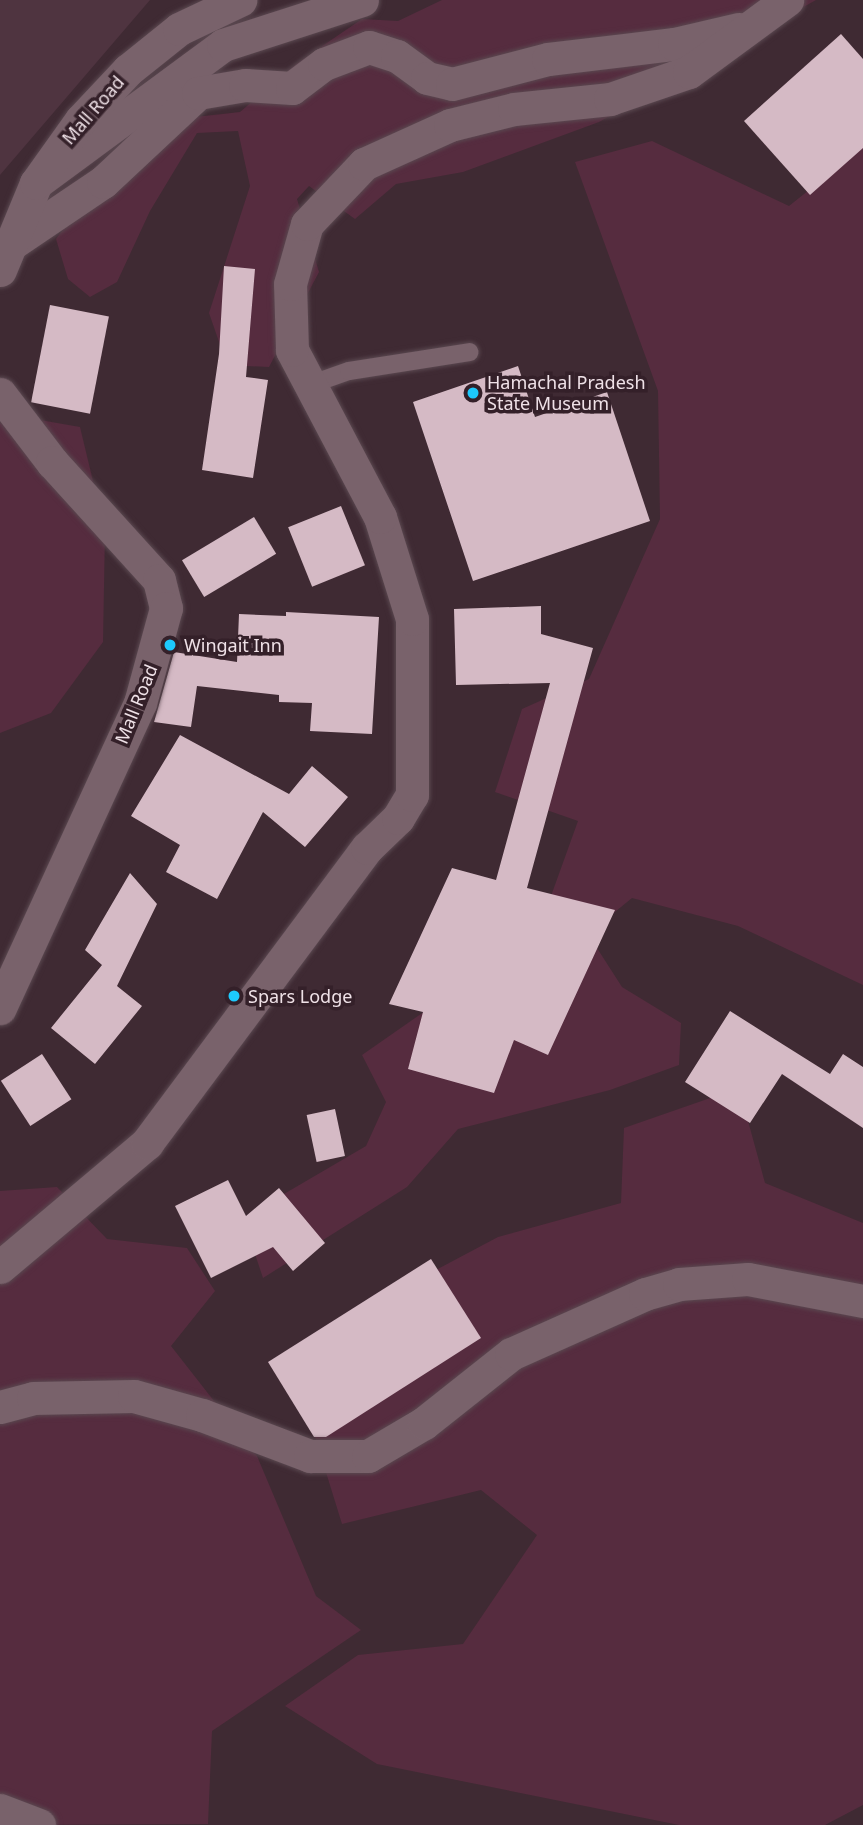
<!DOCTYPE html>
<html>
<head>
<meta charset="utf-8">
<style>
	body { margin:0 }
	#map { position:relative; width:863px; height:1825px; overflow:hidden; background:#3f2a33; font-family:"Noto Sans",sans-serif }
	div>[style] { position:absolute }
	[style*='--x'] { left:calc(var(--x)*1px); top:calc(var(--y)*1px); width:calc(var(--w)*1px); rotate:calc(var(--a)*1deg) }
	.built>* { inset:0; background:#4f3440 }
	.green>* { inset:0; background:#562c3f }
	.building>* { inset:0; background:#d5bac5; transform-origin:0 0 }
	.roads { filter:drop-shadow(0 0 2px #5a4850) drop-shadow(0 0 2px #5a4850) }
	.lane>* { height:18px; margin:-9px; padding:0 9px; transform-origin:9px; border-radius:9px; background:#79626b }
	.street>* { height:33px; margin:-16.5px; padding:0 16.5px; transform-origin:16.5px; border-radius:16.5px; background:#79626b }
	.dots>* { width:19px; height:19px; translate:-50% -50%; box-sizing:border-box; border:4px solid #342029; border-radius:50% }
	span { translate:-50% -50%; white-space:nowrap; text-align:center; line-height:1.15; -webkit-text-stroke:7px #342029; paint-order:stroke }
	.street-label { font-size:18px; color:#efe1e7 }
	.poi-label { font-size:18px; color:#efe1e7 }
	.left { translate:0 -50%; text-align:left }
</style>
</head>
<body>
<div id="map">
	<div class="built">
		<div style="clip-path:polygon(0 0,150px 0,0 175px)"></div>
	</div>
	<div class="green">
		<div style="clip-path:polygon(442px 0,816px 0,599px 122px,463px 172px,396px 184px,355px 219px,309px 186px,297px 199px,319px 272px,269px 367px,227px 365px,209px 313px,250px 186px,238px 131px,197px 133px,150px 211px,117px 282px,90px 297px,68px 279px,56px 239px,141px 123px,240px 112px,296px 64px,362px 19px,398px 21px)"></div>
		<div style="clip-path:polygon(652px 141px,789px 206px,863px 147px,863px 985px,738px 926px,632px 898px,588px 934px,622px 987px,681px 1023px,679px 1065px,610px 1090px,458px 1129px,407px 1187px,263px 1278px,243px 1218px,366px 1146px,386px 1102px,362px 1055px,428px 1009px,529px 957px,578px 821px,495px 792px,522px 709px,589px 679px,660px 519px,658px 391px,575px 162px)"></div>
		<div style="clip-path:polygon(0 413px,80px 427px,105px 531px,103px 642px,51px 713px,0 733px)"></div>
		<div style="clip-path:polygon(739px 1088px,765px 1183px,863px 1223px,863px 1805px,825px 1825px,679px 1825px,377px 1764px,285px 1706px,358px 1655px,463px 1644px,537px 1535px,481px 1490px,342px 1524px,303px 1398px,385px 1297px,498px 1237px,621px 1203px,624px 1128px)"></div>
		<div style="clip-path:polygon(57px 1187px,107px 1239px,187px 1248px,215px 1291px,171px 1346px,257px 1456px,316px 1596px,361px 1630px,212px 1731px,208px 1824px,0 1825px,0 1191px)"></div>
	</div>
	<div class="building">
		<div style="clip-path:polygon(841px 34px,863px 59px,863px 148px,810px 195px,744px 121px)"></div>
		<div style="clip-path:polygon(224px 266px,255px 269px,246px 377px,268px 380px,253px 478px,202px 470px,219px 354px)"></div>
		<div style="left:50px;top:305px;width:60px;height:99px;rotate:11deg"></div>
		<div style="clip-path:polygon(518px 366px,535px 417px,607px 392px,650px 521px,473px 581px,413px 402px)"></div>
		<div style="left:341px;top:506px;width:64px;height:57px;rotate:68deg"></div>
		<div style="left:254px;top:517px;width:43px;height:84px;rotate:59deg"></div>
		<div style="clip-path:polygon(541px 606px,541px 634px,593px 648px,527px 888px,615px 910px,548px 1055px,514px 1040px,494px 1093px,408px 1069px,423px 1012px,389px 1004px,452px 868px,496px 880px,550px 683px,456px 685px,454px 609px)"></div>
		<div style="clip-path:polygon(286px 612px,379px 617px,372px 734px,310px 731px,312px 703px,279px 702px,279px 695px,197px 686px,191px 727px,154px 722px,174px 652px,237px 662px,239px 614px,286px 616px)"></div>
		<div style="clip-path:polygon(180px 735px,289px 794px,312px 766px,348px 797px,305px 847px,263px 812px,217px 899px,166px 872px,180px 845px,131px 816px)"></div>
		<div style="clip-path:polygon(130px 873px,157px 904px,117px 986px,142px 1006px,95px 1064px,51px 1028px,102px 965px,85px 950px)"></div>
		<div style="clip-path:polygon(730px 1011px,830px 1074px,843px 1054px,863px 1067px,863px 1128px,782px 1074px,750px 1123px,685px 1082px)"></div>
		<div style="left:42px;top:1054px;width:54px;height:49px;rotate:57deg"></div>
		<div style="left:335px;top:1109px;width:48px;height:29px;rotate:78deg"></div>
		<div style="clip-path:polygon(228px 1180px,246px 1216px,279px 1188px,325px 1243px,293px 1271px,273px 1247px,211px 1278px,175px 1206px)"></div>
		<div style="clip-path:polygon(431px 1259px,481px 1338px,326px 1437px,314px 1437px,268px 1362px)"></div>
	</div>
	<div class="roads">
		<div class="lane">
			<div style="--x:309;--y:385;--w:42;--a:-19.3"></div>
			<div style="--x:349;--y:371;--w:122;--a:-8.9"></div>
		</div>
		<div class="street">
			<div style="--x:36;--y:183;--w:232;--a:-36.4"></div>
			<div style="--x:223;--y:45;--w:146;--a:-17.9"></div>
			<div style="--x:11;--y:244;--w:111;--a:-34"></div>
			<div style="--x:103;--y:182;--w:130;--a:-43.1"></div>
			<div style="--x:198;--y:93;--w:48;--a:-9.7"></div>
			<div style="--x:245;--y:85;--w:47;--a:3.7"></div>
			<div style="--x:292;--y:88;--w:40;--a:-37"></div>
			<div style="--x:324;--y:64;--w:48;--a:-20.7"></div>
			<div style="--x:369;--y:47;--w:29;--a:18"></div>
			<div style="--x:397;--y:56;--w:37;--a:36"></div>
			<div style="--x:427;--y:78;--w:26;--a:13"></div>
			<div style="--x:452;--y:84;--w:99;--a:-14.6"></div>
			<div style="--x:548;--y:59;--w:127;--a:-6.8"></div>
			<div style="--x:674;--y:44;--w:67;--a:-13"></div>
			<div style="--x:0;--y:270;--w:94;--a:-67.5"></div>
			<div style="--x:36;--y:183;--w:77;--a:-54.5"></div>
			<div style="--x:81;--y:120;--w:69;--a:-46.8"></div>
			<div style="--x:128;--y:70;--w:65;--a:-38.8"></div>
			<div style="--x:179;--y:29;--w:68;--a:-25.4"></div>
			<div style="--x:0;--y:394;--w:86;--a:52.6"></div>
			<div style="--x:52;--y:462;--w:159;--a:47.8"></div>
			<div style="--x:159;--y:580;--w:29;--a:76"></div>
			<div style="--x:166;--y:608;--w:98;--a:105.3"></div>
			<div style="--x:140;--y:703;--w:336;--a:114.7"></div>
			<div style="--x:0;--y:1267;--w:192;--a:-40.1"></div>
			<div style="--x:147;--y:1143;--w:368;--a:-53.3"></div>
			<div style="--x:367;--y:848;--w:43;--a:-44.1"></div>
			<div style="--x:398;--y:818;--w:27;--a:-59"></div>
			<div style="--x:412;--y:795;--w:176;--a:-90"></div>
			<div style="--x:412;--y:619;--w:107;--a:-107.4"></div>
			<div style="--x:380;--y:517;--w:189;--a:-117.8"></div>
			<div style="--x:292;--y:350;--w:66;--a:-91.7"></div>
			<div style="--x:290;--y:284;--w:62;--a:-74.2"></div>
			<div style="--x:307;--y:224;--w:83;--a:-46.5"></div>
			<div style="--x:364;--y:164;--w:94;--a:-24.4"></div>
			<div style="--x:450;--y:125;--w:66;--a:-14"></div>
			<div style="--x:514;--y:109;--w:97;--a:-5.9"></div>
			<div style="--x:610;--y:99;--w:83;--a:-18.9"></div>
			<div style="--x:689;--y:72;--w:122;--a:-36.3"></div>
			<div style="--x:0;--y:1407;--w:34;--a:-15"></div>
			<div style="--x:33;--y:1398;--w:101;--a:-1.1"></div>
			<div style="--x:134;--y:1396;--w:71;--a:15.6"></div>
			<div style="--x:202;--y:1415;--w:116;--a:20.8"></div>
			<div style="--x:310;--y:1456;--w:58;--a:0"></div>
			<div style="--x:368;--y:1456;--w:65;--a:-30.5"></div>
			<div style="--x:424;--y:1423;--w:111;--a:-38.4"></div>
			<div style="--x:511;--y:1354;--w:147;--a:-24.1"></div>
			<div style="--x:645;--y:1294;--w:35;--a:-16"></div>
			<div style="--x:679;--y:1284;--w:69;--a:-4.1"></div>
			<div style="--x:748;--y:1279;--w:117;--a:10.8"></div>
			<div style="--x:0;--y:1810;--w:42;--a:21"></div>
		</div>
	</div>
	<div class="dots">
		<div style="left:473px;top:393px;background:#1dc9fd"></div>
		<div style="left:170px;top:645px;background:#1dc9fd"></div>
		<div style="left:234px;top:996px;background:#1dc9fd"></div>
	</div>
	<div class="street-label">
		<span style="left:93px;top:110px;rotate:-49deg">Mall Road</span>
		<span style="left:136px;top:704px;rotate:-68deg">Mall Road</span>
	</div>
	<div class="poi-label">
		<span class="left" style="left:487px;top:393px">Hamachal Pradesh<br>State Museum</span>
		<span class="left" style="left:184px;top:645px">Wingait Inn</span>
		<span class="left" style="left:248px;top:996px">Spars Lodge</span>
	</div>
</div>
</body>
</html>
